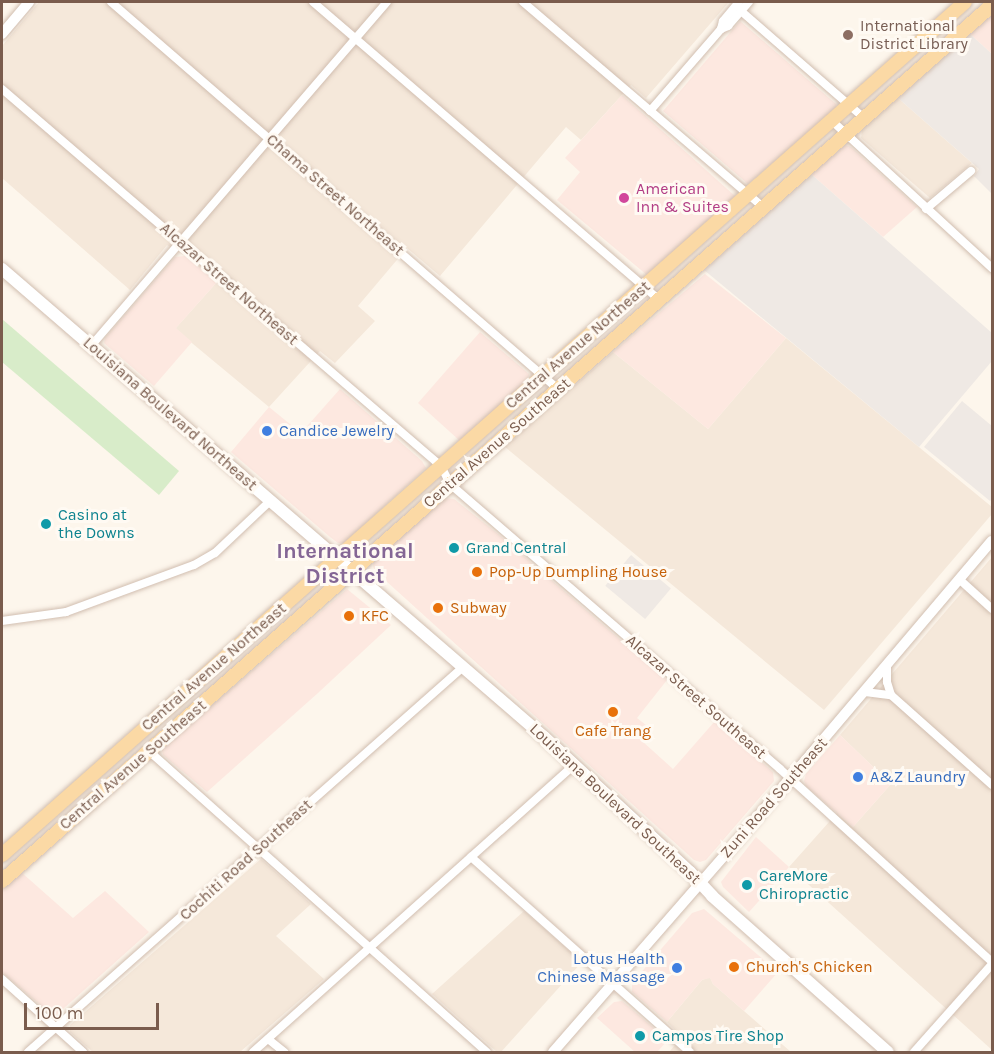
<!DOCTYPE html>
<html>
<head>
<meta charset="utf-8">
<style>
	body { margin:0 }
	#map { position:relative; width:994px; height:1054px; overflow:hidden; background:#fdf6ec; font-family:Karla,sans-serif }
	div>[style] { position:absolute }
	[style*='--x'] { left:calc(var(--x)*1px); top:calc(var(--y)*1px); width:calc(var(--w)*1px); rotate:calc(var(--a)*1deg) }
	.residential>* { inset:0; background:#f5e8da }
	.commercial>* { inset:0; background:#fde8e0 }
	.industrial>* { inset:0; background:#efe9e4; transform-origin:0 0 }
	.green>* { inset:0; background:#d8ecc9 }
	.roads { filter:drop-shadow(0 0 2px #d1beb0) drop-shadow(0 0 2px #d1beb0) }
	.minor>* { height:8px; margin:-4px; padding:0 4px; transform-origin:4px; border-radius:4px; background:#fff }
	.tertiary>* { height:10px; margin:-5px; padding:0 5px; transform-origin:5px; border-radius:5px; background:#fff }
	.secondary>* { height:12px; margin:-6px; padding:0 6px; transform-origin:6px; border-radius:6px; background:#fff }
	.primary>* { height:14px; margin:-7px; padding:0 7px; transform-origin:7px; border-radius:7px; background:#fbd9a5 }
	.dots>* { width:16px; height:16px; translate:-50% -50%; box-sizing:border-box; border:3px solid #fffaf3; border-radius:50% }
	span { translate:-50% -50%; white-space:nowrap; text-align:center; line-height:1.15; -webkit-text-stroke:6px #fffaf3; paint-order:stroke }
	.education-label { font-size:16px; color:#785e54 }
	.left { translate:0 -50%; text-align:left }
	.hotel-label { font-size:16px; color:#b23c85 }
	.street-label { font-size:16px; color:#7a5c4d }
	.shop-label { font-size:16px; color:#366cbe }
	.right { translate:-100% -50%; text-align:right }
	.culture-label { font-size:16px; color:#0d838f }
	.food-label { font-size:16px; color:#c56008 }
	.district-label { font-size:22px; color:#846695; font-weight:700 }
	.frame { position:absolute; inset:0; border:3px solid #7a5c4d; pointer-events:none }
	.scale { position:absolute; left:24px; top:1003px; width:135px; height:27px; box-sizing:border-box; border:3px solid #7a5c4d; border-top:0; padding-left:8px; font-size:18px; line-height:21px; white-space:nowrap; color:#7a5c4d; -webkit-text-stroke:4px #fffaf3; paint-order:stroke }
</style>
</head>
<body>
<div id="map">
	<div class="residential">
		<div style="clip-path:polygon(39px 2px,729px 2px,646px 98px,631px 85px,581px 140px,566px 127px,440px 276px,407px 248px,358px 306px,375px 321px,335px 363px,320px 351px,269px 407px,175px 329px,217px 282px,185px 256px,167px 245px,130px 290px,2px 178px,2px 46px)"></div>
		<div style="clip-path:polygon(898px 98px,972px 163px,930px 198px,861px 138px,862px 129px)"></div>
		<div style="clip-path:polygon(786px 338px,992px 507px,992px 514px,824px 710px,505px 447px,613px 352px,708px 429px)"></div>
		<div style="clip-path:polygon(992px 557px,992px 1050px,789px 867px,837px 813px,853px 827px,891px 784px,840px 735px)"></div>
		<div style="clip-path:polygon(261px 859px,311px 904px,276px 936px,324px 979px,240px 1052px,93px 1052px,70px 1032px,70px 1025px)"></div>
		<div style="clip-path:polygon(524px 911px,582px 962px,501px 1052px,497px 1052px,432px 994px)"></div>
		<div style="clip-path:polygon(710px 977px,713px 984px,791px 1052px,669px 1052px,682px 1037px,667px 1022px,702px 980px)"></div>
	</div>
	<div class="commercial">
		<div style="clip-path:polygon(992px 14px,992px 54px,970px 34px)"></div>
		<div style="clip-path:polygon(740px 21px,836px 104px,836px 108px,748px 184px,663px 111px)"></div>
		<div style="clip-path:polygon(622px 95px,735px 196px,734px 199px,647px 275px,557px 200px,580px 172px,565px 158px)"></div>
		<div style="clip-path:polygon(845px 145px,851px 147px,917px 207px,883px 237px,811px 174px)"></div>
		<div style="clip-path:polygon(185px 256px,217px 282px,176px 328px,192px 342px,154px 386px,104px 343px,105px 338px,175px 257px)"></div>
		<div style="clip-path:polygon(705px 274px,786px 338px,708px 429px,613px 352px)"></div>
		<div style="clip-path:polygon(480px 332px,529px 374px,528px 380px,460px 441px,418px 403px)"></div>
		<div style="clip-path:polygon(340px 389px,422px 461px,426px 468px,344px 543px,338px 543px,330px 537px,231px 452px,269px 407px,301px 433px)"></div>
		<div style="clip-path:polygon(445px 498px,454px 499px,498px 534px,667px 680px,637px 718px,651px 729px,642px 741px,673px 769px,715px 721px,773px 772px,774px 781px,706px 860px,700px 862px,694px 860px,375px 571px,373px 566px,374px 561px)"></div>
		<div style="clip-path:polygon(347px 589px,391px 625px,318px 693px,207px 792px,163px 755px,162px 750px,166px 745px)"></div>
		<div style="clip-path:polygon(840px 735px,891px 784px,853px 827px,806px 786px,804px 781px,806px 774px)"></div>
		<div style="clip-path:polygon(756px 837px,789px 867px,749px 912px,723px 887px,721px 882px)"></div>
		<div style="clip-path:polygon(21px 872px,73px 918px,105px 891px,149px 932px,54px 1017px,2px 972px,2px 890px)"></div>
		<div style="clip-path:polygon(704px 909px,778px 972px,744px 1011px,713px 984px,710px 978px,702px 980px,667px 1022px,632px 992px,632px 983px,692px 913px)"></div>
		<div style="clip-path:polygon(622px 1001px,668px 1040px,657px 1052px,635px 1052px,597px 1018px,614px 1002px)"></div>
	</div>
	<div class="industrial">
		<div style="clip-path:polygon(970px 34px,992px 54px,992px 194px,974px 176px,979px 169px,898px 98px)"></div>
		<div style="clip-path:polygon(811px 174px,992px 333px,992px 361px,919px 447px,704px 270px)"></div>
		<div style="clip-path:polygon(962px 401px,992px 426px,992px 499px,990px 501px,924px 447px)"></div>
		<div style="left:631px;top:555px;width:52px;height:40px;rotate:40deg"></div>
	</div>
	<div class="green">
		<div style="clip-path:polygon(2px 319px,179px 471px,159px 495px,2px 362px)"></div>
	</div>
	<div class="roads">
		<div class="minor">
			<div style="--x:111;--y:2;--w:591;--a:40.89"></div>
			<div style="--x:313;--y:2;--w:457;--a:40.7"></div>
			<div style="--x:523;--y:2;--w:316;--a:40.5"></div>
			<div style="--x:741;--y:11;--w:163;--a:41"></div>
			<div style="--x:721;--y:29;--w:8;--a:-76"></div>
			<div style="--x:723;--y:21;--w:25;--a:-50"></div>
			<div style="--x:2;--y:89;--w:579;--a:40.65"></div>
			<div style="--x:441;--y:466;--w:20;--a:63"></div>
			<div style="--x:450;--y:484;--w:436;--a:40.8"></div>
			<div style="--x:780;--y:769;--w:287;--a:42.3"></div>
			<div style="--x:650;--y:111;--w:108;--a:-49.1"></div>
			<div style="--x:721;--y:29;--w:8;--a:-23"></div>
			<div style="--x:728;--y:26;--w:32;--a:-49"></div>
			<div style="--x:831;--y:120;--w:219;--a:42.6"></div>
			<div style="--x:926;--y:209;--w:59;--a:-40.2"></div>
			<div style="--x:91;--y:346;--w:454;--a:-49.3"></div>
			<div style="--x:960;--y:580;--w:43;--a:42.2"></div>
			<div style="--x:2;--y:621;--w:65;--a:-8"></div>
			<div style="--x:66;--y:612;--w:136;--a:-20.2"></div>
			<div style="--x:194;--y:565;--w:24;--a:-30"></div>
			<div style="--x:215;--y:553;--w:76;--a:-43.4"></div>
			<div style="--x:865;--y:692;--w:26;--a:7"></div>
			<div style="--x:891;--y:695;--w:14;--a:-107"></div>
			<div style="--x:887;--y:682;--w:16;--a:-90"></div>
			<div style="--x:891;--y:695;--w:135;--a:41.7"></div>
			<div style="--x:150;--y:752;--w:451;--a:41.7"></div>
			<div style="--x:471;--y:857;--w:293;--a:41.7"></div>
			<div style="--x:2;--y:979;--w:109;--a:42"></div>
			<div style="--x:268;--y:1039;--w:21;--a:39"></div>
			<div style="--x:28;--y:1052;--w:581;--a:-41.51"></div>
			<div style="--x:253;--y:1052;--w:431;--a:-41.8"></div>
			<div style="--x:914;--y:1052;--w:118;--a:-48.4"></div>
		</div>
		<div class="tertiary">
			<div style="--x:2;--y:34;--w:42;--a:-49.8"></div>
			<div style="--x:553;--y:1052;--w:281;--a:-48.9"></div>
			<div style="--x:738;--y:840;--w:392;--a:-49.7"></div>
		</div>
		<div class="secondary">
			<div style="--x:2;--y:269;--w:716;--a:40.81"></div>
			<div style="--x:544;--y:737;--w:199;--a:42.8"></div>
			<div style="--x:690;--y:872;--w:33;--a:47"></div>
			<div style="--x:712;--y:896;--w:235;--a:41.6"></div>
		</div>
		<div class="primary">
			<div style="--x:2;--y:855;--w:1286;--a:-41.53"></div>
			<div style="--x:2;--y:881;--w:1322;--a:-41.5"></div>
		</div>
	</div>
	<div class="dots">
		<div style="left:848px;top:35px;background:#8d6e63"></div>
		<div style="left:624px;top:198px;background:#d1479c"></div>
		<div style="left:267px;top:431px;background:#3f7fe0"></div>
		<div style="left:46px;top:524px;background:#0f9aa8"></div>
		<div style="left:454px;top:548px;background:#0f9aa8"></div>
		<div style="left:477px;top:572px;background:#e8710a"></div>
		<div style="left:438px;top:608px;background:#e8710a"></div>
		<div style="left:349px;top:616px;background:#e8710a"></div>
		<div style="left:613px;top:712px;background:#e8710a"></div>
		<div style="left:858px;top:777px;background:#3f7fe0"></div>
		<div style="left:747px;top:885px;background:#0f9aa8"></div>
		<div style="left:734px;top:967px;background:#e8710a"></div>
		<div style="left:677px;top:968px;background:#3f7fe0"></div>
		<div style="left:640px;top:1036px;background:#0f9aa8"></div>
	</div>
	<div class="education-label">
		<span class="left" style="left:860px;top:35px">International<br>District Library</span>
	</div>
	<div class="hotel-label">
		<span class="left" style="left:636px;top:198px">American<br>Inn &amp; Suites</span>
	</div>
	<div class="street-label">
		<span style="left:335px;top:195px;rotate:41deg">Chama Street Northeast</span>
		<span style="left:229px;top:284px;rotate:41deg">Alcazar Street Northeast</span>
		<span style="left:578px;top:345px;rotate:-41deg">Central Avenue Northeast</span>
		<span style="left:170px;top:414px;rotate:41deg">Louisiana Boulevard Northeast</span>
		<span style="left:497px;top:443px;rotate:-41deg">Central Avenue Southeast</span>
		<span style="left:214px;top:667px;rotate:-41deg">Central Avenue Northeast</span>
		<span style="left:696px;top:697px;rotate:41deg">Alcazar Street Southeast</span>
		<span style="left:133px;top:765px;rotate:-41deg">Central Avenue Southeast</span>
		<span style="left:774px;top:798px;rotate:-49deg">Zuni Road Southeast</span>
		<span style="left:615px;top:804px;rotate:43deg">Louisiana Boulevard Southeast</span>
		<span style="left:246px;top:860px;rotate:-42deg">Cochiti Road Southeast</span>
	</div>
	<div class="shop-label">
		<span class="left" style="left:279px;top:431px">Candice Jewelry</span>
		<span class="left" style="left:870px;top:777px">A&amp;Z Laundry</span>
		<span class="right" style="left:665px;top:968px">Lotus Health<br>Chinese Massage</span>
	</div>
	<div class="culture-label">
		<span class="left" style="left:58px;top:524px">Casino at<br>the Downs</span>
		<span class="left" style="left:466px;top:548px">Grand Central</span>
		<span class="left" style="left:759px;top:885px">CareMore<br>Chiropractic</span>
		<span class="left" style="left:652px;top:1036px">Campos Tire Shop</span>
	</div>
	<div class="food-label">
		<span class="left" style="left:489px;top:572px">Pop-Up Dumpling House</span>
		<span class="left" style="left:450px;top:608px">Subway</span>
		<span class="left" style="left:361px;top:616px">KFC</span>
		<span style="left:613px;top:731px">Cafe Trang</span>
		<span class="left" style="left:746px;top:967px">Church's Chicken</span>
	</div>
	<div class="district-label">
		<span style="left:345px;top:564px">International<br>District</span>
	</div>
	<div class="frame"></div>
	<div class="scale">100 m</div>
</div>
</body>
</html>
